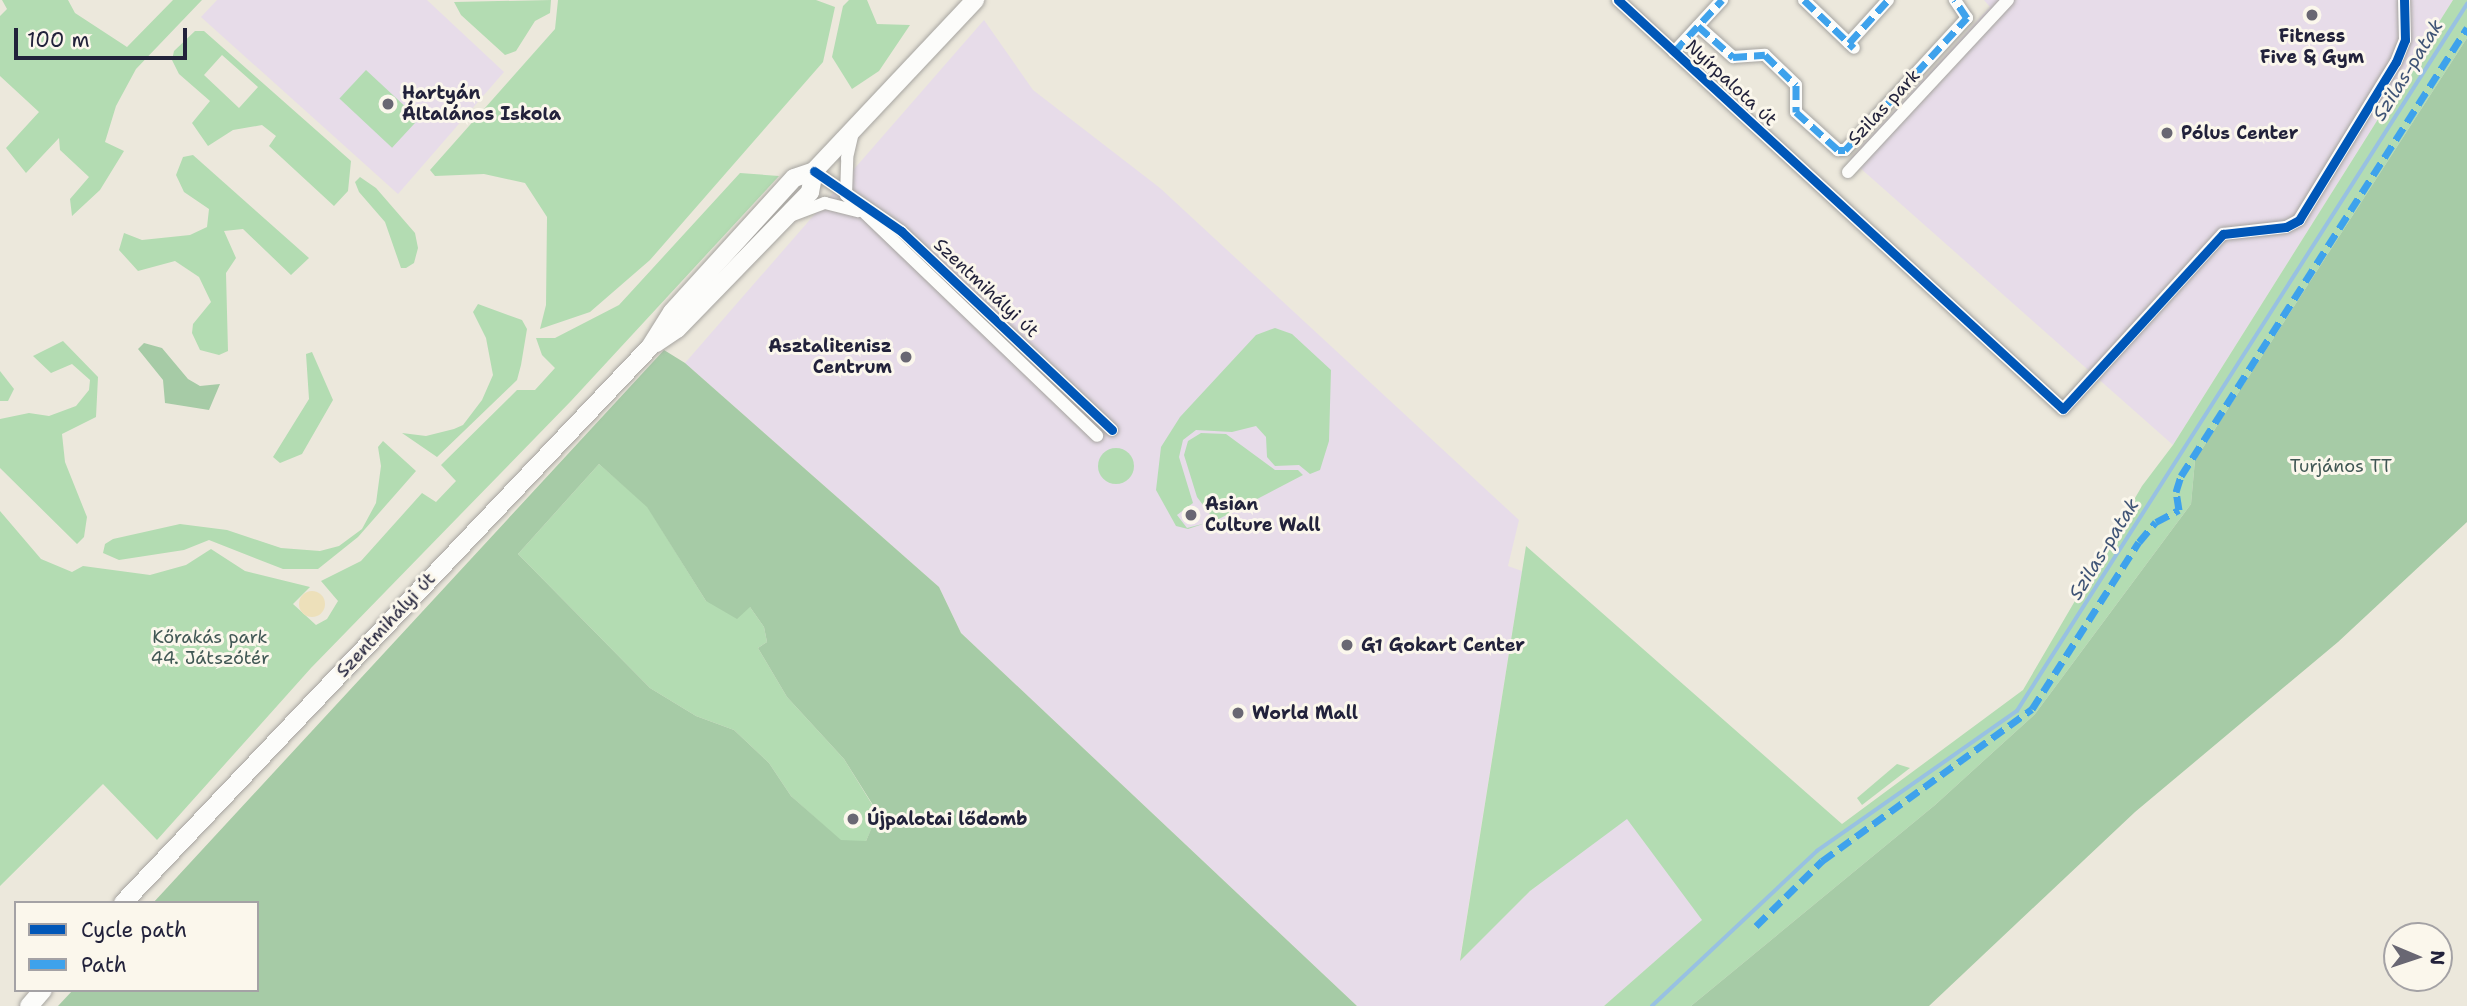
<!DOCTYPE html>
<html>
<head>
<meta charset="utf-8">
<style>
	body { margin:0 }
	#map { position:relative; width:2467px; height:1006px; overflow:hidden; background:#ece8dc; font-family:"Shantell Sans",sans-serif }
	div>[style] { position:absolute }
	[style*='--x'] { left:calc(var(--x)*1px); top:calc(var(--y)*1px); width:calc(var(--w)*1px); rotate:calc(var(--a)*1deg) }
	.built>* { inset:0; background:#e7dce9 }
	.green>* { inset:0; background:#b3dcb2; transform-origin:0 0 }
	.round { border-radius:50% }
	.forest>* { inset:0; background:#a6cba6 }
	.sand>* { inset:0; background:#ede0ba }
	.stream>* { height:3.5px; margin:-1.75px; padding:0 1.75px; transform-origin:1.75px; border-radius:1.75px; background:#98c1e2 }
	.roads { filter:drop-shadow(0 0 2px #a6a4a0) drop-shadow(0 0 2px #a6a4a0) }
	.street>* { height:12px; margin:-6px; padding:0 6px; transform-origin:6px; border-radius:6px; background:#fcfcfa }
	.secondary>* { height:18px; margin:-9px; padding:0 9px; transform-origin:9px; border-radius:9px; background:#fcfcfa }
	.quiet>* { height:7px; margin-top:-3.5px; transform-origin:0; background:repeating-linear-gradient(90deg,#3ea2ec 0 14px,transparent 0 21px) }
	.cycleway>* { height:9px; margin:-4.5px; padding:0 4.5px; transform-origin:4.5px; border-radius:4.5px; background:#0057b8 }
	.dots>* { width:19px; height:19px; translate:-50% -50%; box-sizing:border-box; border:4px solid #fbf7ec; border-radius:50% }
	span { translate:-50% -50%; white-space:nowrap; text-align:center; line-height:1.15; -webkit-text-stroke:6px #fbf7ec; paint-order:stroke }
	.poi-label { font-size:18px; color:#22223b; font-weight:700 }
	.left { translate:0 -50%; text-align:left }
	.right { translate:-100% -50%; text-align:right }
	.street-label { font-size:18px; color:#22223b }
	.park-label { font-size:18px; color:#405754 }
	.water-label { font-size:19px; color:#3f5476; font-style:italic }
	.legend { position:absolute; left:14px; top:901px; width:245px; height:91px; box-sizing:border-box; background:#fbf7ec; border:2px solid #a4a2a5; margin:0; padding:9px 12px; list-style:none; font-size:21px; color:#22223b }
	.legend li { display:flex; align-items:center; gap:14px; height:35px }
	.legend b { width:35px; border:2px solid #a4a2a5 }
	.north { position:absolute; left:2383px; top:922px; width:70px; height:70px; box-sizing:border-box; background:#fbf7ec; border:2px solid #a4a2a5; border-radius:50%; rotate:92deg; font-size:19px; font-weight:700; line-height:28px; text-align:center; color:#22223b }
	.north::after { content:''; display:block; margin:auto; width:24px; height:32px; background:#696773; clip-path:polygon(50% 0,100% 100%,50% 72%,0 100%) }
	.scale { position:absolute; left:14px; top:28px; width:173px; height:32px; box-sizing:border-box; border:4px solid #22223b; border-top:0; padding-left:9px; font-size:21px; line-height:24px; white-space:nowrap; color:#22223b; -webkit-text-stroke:5px #fbf7ec; paint-order:stroke }
</style>
</head>
<body>
<div id="map">
	<div class="built">
		<div style="clip-path:polygon(217px 0,427px 0,504px 72px,398px 194px,201px 17px)"></div>
		<div style="clip-path:polygon(1984px 0,2453px 0,2173px 445px,1850px 159px,1990px 7px)"></div>
		<div style="clip-path:polygon(984px 20px,1033px 90px,1160px 188px,1519px 520px,1508px 566px,1522px 571px,1460px 959px,1530px 891px,1627px 818px,1703px 920px,1604px 1006px,1357px 1006px,961px 633px,939px 587px,685px 363px)"></div>
	</div>
	<div class="green">
		<div style="clip-path:polygon(2px 0,68px 0,75px 13px,127px 47px,173px 0,202px 0,136px 69px,116px 106px,105px 142px,124px 151px,100px 190px,72px 216px,70px 199px,89px 177px,60px 150px,59px 138px,26px 173px,6px 148px,39px 112px,0 76px,0 16px,7px 9px)"></div>
		<div style="clip-path:polygon(551px 0,550px 13px,535px 21px,516px 51px,505px 55px,461px 15px,454px 2px)"></div>
		<div style="clip-path:polygon(558px 0,816px 0,835px 7px,823px 62px,650px 260px,590px 312px,540px 329px,546px 305px,547px 217px,525px 183px,484px 174px,435px 176px,430px 170px,555px 29px)"></div>
		<div style="clip-path:polygon(849px 0,867px 0,877px 24px,910px 25px,879px 71px,852px 89px,832px 57px,843px 6px)"></div>
		<div style="clip-path:polygon(2453px 0,2467px 0,2467px 38px,2195px 460px,2191px 504px,2035px 714px,1935px 805px,1691px 1006px,1604px 1006px,1702px 920px,1627px 819px,1530px 891px,1460px 961px,1526px 546px,1842px 824px,2023px 690px,2142px 486px,2173px 445px)"></div>
		<div style="clip-path:polygon(evenodd,195px 31px,204px 31px,351px 161px,348px 191px,334px 206px,269px 146px,276px 136px,262px 125px,233px 130px,208px 146px,192px 123px,210px 101px,179px 74px,172px 60px,174px 51px,195px 31px,222px 55px,258px 87px,239px 108px,204px 75px,222px 55px)"></div>
		<div style="left:366px;top:70px;width:72px;height:39px;rotate:43deg"></div>
		<div style="clip-path:polygon(193px 155px,309px 258px,291px 275px,243px 229px,224px 231px,236px 258px,226px 273px,228px 351px,219px 355px,200px 350px,192px 333px,193px 324px,211px 302px,199px 277px,175px 261px,138px 271px,119px 250px,124px 233px,142px 240px,190px 235px,207px 227px,209px 209px,184px 192px,176px 175px,183px 157px)"></div>
		<div style="clip-path:polygon(740px 173px,779px 176px,571px 401px,311px 668px,157px 840px,103px 784px,0 886px,0 511px,41px 559px,72px 572px,83px 566px,150px 575px,186px 565px,211px 549px,245px 571px,310px 587px,293px 604px,316px 625px,327px 619px,338px 601px,321px 581px,361px 561px,422px 493px,436px 502px,456px 481px,441px 465px,517px 390px,535px 390px,555px 368px,542px 355px,536px 338px,555px 338px,619px 305px)"></div>
		<div style="clip-path:polygon(360px 177px,376px 188px,415px 233px,418px 248px,414px 263px,406px 268px,401px 268px,385px 222px,359px 192px,355px 182px)"></div>
		<div style="clip-path:polygon(478px 304px,522px 320px,527px 329px,521px 365px,517px 380px,437px 457px,402px 433px,426px 436px,454px 429px,463px 425px,482px 400px,493px 375px,486px 338px,473px 312px)"></div>
		<div style="clip-path:polygon(1275px 328px,1292px 334px,1331px 370px,1329px 441px,1320px 470px,1310px 474px,1299px 465px,1275px 466px,1267px 457px,1266px 437px,1256px 426px,1232px 432px,1196px 430px,1183px 440px,1179px 457px,1193px 503px,1177px 515px,1187px 528px,1206px 523px,1188px 529px,1176px 526px,1156px 490px,1161px 447px,1180px 417px,1256px 335px)"></div>
		<div style="clip-path:polygon(63px 341px,98px 377px,96px 417px,62px 434px,65px 462px,87px 517px,84px 537px,77px 544px,0 468px,0 419px,29px 413px,49px 416px,76px 406px,89px 390px,90px 380px,72px 364px,51px 373px,33px 356px)"></div>
		<div style="clip-path:polygon(312px 352px,333px 400px,302px 454px,280px 463px,273px 457px,309px 399px,306px 354px)"></div>
		<div style="clip-path:polygon(0 371px,14px 389px,8px 401px,0 401px)"></div>
		<div style="clip-path:polygon(1201px 433px,1226px 434px,1275px 470px,1298px 470px,1303px 475px,1215px 521px,1197px 497px,1184px 455px,1188px 441px)"></div>
		<div style="clip-path:polygon(383px 441px,416px 471px,358px 537px,318px 569px,283px 569px,209px 540px,184px 550px,119px 560px,103px 553px,105px 544px,113px 539px,180px 524px,227px 530px,281px 548px,320px 551px,339px 546px,362px 529px,376px 503px,381px 466px,378px 447px)"></div>
		<div class="round" style="left:1098px;top:448px;width:36px;height:36px"></div>
		<div style="clip-path:polygon(599px 464px,647px 506px,706px 601px,750px 607px,764px 627px,767px 642px,758px 648px,787px 697px,844px 759px,878px 814px,866px 841px,841px 841px,791px 796px,769px 763px,734px 730px,696px 716px,650px 688px,518px 554px)"></div>
		<div style="clip-path:polygon(1897px 764px,1910px 768px,1862px 805px,1857px 798px)"></div>
	</div>
	<div class="forest">
		<div style="clip-path:polygon(2467px 38px,2467px 522px,2338px 642px,2135px 812px,1929px 1006px,1691px 1006px,1935px 805px,2035px 714px,2191px 504px,2195px 460px)"></div>
		<div style="clip-path:polygon(144px 343px,162px 348px,188px 379px,200px 386px,220px 384px,209px 410px,165px 403px,163px 380px,138px 349px)"></div>
		<div style="clip-path:polygon(evenodd,664px 350px,685px 363px,939px 587px,961px 633px,1357px 1006px,58px 1006px,73px 990px,257px 990px,257px 903px,153px 903px,664px 350px,599px 464px,647px 507px,706px 601px,737px 619px,750px 607px,764px 627px,767px 642px,758px 648px,787px 697px,844px 759px,878px 813px,866px 841px,841px 840px,791px 796px,769px 763px,734px 730px,696px 716px,650px 688px,518px 554px,599px 464px)"></div>
	</div>
	<div class="sand">
		<div class="round" style="left:299px;top:591px;width:26px;height:26px"></div>
	</div>
	<div class="stream">
		<div style="--x:1652;--y:1006;--w:226;--a:-43.2"></div>
		<div style="--x:1817;--y:851;--w:244;--a:-35"></div>
		<div style="--x:2017;--y:711;--w:838;--a:-57.52"></div>
	</div>
	<div class="roads">
		<div class="street">
			<div style="--x:1618;--y:0;--w:604;--a:42.59"></div>
			<div style="--x:2063;--y:409;--w:237;--a:-47.6"></div>
			<div style="--x:2223;--y:234;--w:63;--a:-6.3"></div>
			<div style="--x:2286;--y:227;--w:15;--a:-28"></div>
			<div style="--x:2299;--y:220;--w:185;--a:-58.5"></div>
			<div style="--x:2396;--y:62;--w:24;--a:-68"></div>
			<div style="--x:2405;--y:40;--w:40;--a:-91.4"></div>
			<div style="--x:1804;--y:0;--w:69;--a:43.8"></div>
			<div style="--x:1698;--y:26;--w:47;--a:41.5"></div>
			<div style="--x:1733;--y:57;--w:32;--a:-4"></div>
			<div style="--x:1765;--y:55;--w:43;--a:44.1"></div>
			<div style="--x:1796;--y:85;--w:27;--a:90"></div>
			<div style="--x:1796;--y:112;--w:57;--a:42.1"></div>
			<div style="--x:1838;--y:150;--w:7;--a:0"></div>
			<div style="--x:1845;--y:150;--w:180;--a:-47.3"></div>
			<div style="--x:1967;--y:18;--w:22;--a:-124"></div>
			<div style="--x:1849;--y:43;--w:58;--a:-47.8"></div>
			<div style="--x:1674;--y:52;--w:71;--a:-47.3"></div>
			<div style="--x:814;--y:171;--w:106;--a:34.6"></div>
			<div style="--x:901;--y:231;--w:290;--a:43.3"></div>
			<div style="--x:1848;--y:172;--w:235;--a:-47.1"></div>
			<div style="--x:846;--y:195;--w:348;--a:43.8"></div>
			<div style="--x:846;--y:195;--w:37;--a:-88"></div>
			<div style="--x:847;--y:158;--w:26;--a:-77"></div>
			<div style="--x:793;--y:215;--w:34;--a:-21"></div>
			<div style="--x:825;--y:203;--w:34;--a:14"></div>
		</div>
		<div class="secondary">
			<div style="--x:656;--y:343;--w:25;--a:-34"></div>
			<div style="--x:677;--y:329;--w:191;--a:-45.8"></div>
			<div style="--x:810;--y:192;--w:21;--a:-79"></div>
			<div style="--x:123;--y:903;--w:766;--a:-46.53"></div>
			<div style="--x:650;--y:347;--w:41;--a:-57.8"></div>
			<div style="--x:672;--y:312;--w:181;--a:-47.7"></div>
			<div style="--x:794;--y:178;--w:21;--a:-19"></div>
			<div style="--x:814;--y:171;--w:235;--a:-46.7"></div>
			<div style="--x:29;--y:1006;--w:21;--a:-49"></div>
		</div>
	</div>
	<div class="quiet">
		<div style="--x:1804;--y:0;--w:69;--a:43.8"></div>
		<div style="--x:1698;--y:26;--w:47;--a:41.5"></div>
		<div style="--x:1733;--y:57;--w:32;--a:-4"></div>
		<div style="--x:1765;--y:55;--w:43;--a:44.1"></div>
		<div style="--x:1796;--y:85;--w:27;--a:90"></div>
		<div style="--x:1796;--y:112;--w:57;--a:42.1"></div>
		<div style="--x:1838;--y:150;--w:7;--a:0"></div>
		<div style="--x:1845;--y:150;--w:180;--a:-47.3"></div>
		<div style="--x:1967;--y:18;--w:22;--a:-124"></div>
		<div style="--x:1849;--y:43;--w:58;--a:-47.8"></div>
		<div style="--x:1674;--y:52;--w:71;--a:-47.3"></div>
		<div style="--x:1756;--y:926;--w:93;--a:-44.6"></div>
		<div style="--x:1822;--y:861;--w:259;--a:-35.9"></div>
		<div style="--x:2032;--y:709;--w:198;--a:-57.4"></div>
		<div style="--x:2139;--y:542;--w:26;--a:-50"></div>
		<div style="--x:2156;--y:522;--w:26;--a:-28"></div>
		<div style="--x:2179;--y:510;--w:18;--a:-99"></div>
		<div style="--x:2176;--y:492;--w:17;--a:-73"></div>
		<div style="--x:2181;--y:476;--w:532;--a:-57.45"></div>
	</div>
	<div class="cycleway">
		<div style="--x:1618;--y:0;--w:604;--a:42.59"></div>
		<div style="--x:2063;--y:409;--w:237;--a:-47.6"></div>
		<div style="--x:2223;--y:234;--w:63;--a:-6.3"></div>
		<div style="--x:2286;--y:227;--w:15;--a:-28"></div>
		<div style="--x:2299;--y:220;--w:185;--a:-58.5"></div>
		<div style="--x:2396;--y:62;--w:24;--a:-68"></div>
		<div style="--x:2405;--y:40;--w:40;--a:-91.4"></div>
		<div style="--x:814;--y:171;--w:106;--a:34.6"></div>
		<div style="--x:901;--y:231;--w:290;--a:43.3"></div>
	</div>
	<div class="dots">
		<div style="left:2312px;top:15px;background:#696773"></div>
		<div style="left:388px;top:104px;background:#696773"></div>
		<div style="left:2167px;top:133px;background:#696773"></div>
		<div style="left:906px;top:357px;background:#696773"></div>
		<div style="left:1191px;top:515px;background:#696773"></div>
		<div style="left:1347px;top:645px;background:#696773"></div>
		<div style="left:1238px;top:713px;background:#696773"></div>
		<div style="left:853px;top:819px;background:#696773"></div>
	</div>
	<div class="poi-label">
		<span style="left:2312px;top:47px">Fitness<br>Five &amp; Gym</span>
		<span class="left" style="left:402px;top:104px">Hartyán<br>Általános Iskola</span>
		<span class="left" style="left:2181px;top:133px">Pólus Center</span>
		<span class="right" style="left:892px;top:357px">Asztalitenisz<br>Centrum</span>
		<span class="left" style="left:1205px;top:515px">Asian<br>Culture Wall</span>
		<span class="left" style="left:1361px;top:645px">G1 Gokart Center</span>
		<span class="left" style="left:1252px;top:713px">World Mall</span>
		<span class="left" style="left:867px;top:819px">Újpalotai lődomb</span>
	</div>
	<div class="street-label">
		<span style="left:1731px;top:83px;rotate:43deg">Nyírpalota út</span>
		<span style="left:1884px;top:107px;rotate:-47deg">Szilas park</span>
		<span style="left:986px;top:288px;rotate:43deg">Szentmihályi út</span>
		<span style="left:386px;top:625px;rotate:-47deg">Szentmihályi út</span>
	</div>
	<div class="park-label">
		<span style="left:2341px;top:466px">Turjános TT</span>
		<span style="left:210px;top:648px">Kőrakás park<br>44. Játszótér</span>
	</div>
	<div class="water-label">
		<span style="left:2408px;top:70px;rotate:-58deg">Szilas-patak</span>
		<span style="left:2104px;top:549px;rotate:-58deg">Szilas-patak</span>
	</div>
	<ul class="legend">
	<li><b style="height:9px;background:#0057b8"></b>Cycle path</li>
	<li><b style="height:9px;background:#3ea2ec"></b>Path</li>
	</ul>
	<div class="north">N</div>
	<div class="scale">100 m</div>
</div>
</body>
</html>
